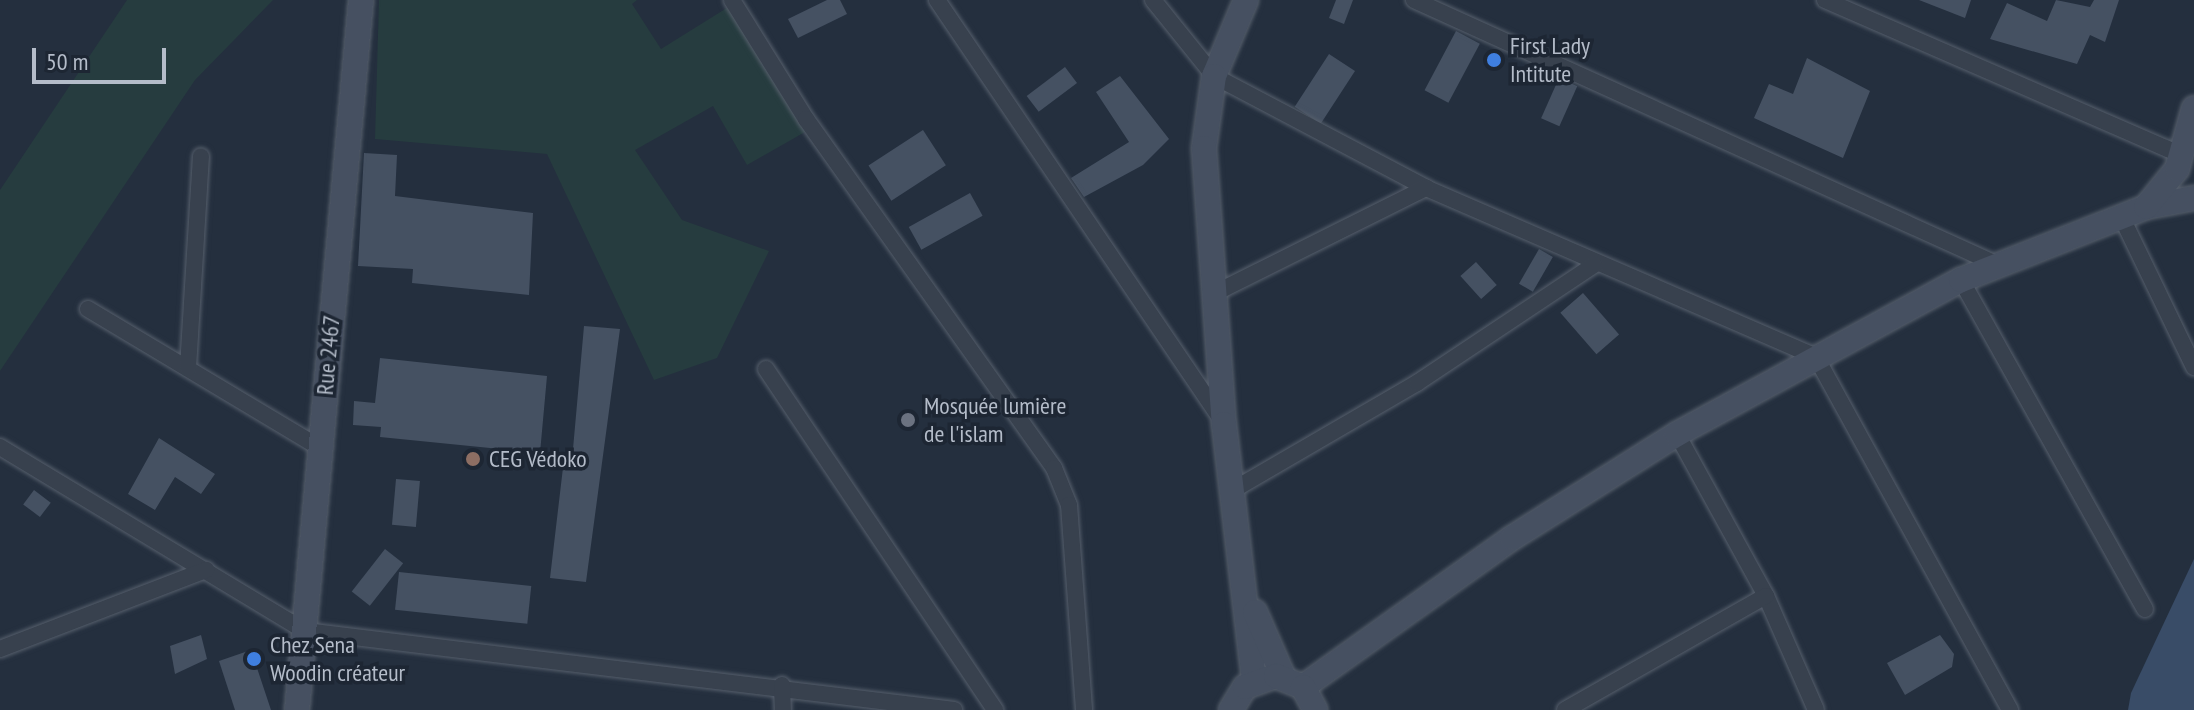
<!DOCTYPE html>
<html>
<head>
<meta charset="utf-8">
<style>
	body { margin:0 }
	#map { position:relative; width:2194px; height:710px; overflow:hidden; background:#242f3e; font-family:"PT Sans Narrow",sans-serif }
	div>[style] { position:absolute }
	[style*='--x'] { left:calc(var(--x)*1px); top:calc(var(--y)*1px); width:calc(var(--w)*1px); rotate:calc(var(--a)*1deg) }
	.green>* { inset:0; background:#263c3f }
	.water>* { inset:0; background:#394c67 }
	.building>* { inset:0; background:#455162; transform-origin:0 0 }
	.roads { filter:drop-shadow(0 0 2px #565f6c) drop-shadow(0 0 2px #565f6c) }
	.street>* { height:16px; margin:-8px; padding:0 8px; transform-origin:8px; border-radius:8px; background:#38414e }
	.secondary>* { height:24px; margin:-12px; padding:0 12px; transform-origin:12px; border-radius:12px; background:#465061 }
	.dots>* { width:22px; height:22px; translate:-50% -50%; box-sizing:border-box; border:4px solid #1d2633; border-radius:50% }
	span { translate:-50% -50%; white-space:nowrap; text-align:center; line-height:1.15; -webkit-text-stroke:7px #1d2633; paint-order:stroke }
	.poi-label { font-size:24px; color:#b4bcc9 }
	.left { translate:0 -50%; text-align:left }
	.street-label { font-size:24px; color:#b4bcc9 }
	.scale { position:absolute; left:32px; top:48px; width:134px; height:36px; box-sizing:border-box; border:4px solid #b4bcc9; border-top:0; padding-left:10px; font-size:24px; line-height:28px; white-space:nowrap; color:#b4bcc9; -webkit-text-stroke:6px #1d2633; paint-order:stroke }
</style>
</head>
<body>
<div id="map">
	<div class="green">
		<div style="clip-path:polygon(127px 0,273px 0,195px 80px,0 371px,0 190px)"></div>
		<div style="clip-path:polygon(379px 0,637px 0,632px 4px,661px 49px,730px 6px,805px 132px,747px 165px,713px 106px,635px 150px,682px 220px,769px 251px,717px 358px,654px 380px,547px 154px,375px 139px)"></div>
	</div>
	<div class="water">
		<div style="clip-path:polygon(2194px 559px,2194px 710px,2128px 710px,2131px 693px)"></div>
	</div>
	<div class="building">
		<div style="clip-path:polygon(827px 0,840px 0,847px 14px,798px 38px,788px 19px)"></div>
		<div style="clip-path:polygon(1336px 0,1353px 0,1344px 24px,1329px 18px)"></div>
		<div style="clip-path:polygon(1919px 0,1971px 0,1965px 18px)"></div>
		<div style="clip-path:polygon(2056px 0,2090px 7px,2094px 0,2119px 0,2105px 42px,2090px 35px,2077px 64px,1990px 39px,2007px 3px,2047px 21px)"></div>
		<div style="left:1456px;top:31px;width:27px;height:67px;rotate:28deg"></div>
		<div style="left:1329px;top:54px;width:31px;height:63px;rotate:33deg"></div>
		<div style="clip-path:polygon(1807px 58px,1870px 91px,1843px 158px,1754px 118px,1769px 84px,1793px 94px)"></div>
		<div style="left:1065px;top:67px;width:20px;height:48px;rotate:53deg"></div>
		<div style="clip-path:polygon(1120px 76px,1169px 139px,1143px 165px,1084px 197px,1071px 178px,1129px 142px,1096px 92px)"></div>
		<div style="left:1559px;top:78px;width:20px;height:44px;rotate:24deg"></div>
		<div style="left:923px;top:130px;width:42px;height:65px;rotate:57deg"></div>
		<div style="clip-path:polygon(364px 153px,397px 155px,395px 196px,533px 213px,529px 295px,412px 283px,413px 269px,358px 266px)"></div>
		<div style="left:970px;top:193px;width:26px;height:70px;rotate:61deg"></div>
		<div style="left:1539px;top:249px;width:16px;height:40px;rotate:30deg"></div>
		<div style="left:1476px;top:262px;width:31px;height:21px;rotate:48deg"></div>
		<div style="left:1583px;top:293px;width:55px;height:30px;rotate:49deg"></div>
		<div style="clip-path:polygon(584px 326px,620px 329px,586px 582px,550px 578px,564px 459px,572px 460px)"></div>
		<div style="clip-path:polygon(380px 358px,547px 376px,540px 453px,380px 437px,381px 427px,353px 425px,354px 401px,375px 403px)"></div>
		<div style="clip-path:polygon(159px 438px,215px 474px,201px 494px,175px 477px,155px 510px,128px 494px)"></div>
		<div style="left:396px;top:479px;width:24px;height:46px;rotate:5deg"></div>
		<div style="left:34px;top:490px;width:21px;height:18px;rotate:37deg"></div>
		<div style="left:385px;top:549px;width:23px;height:54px;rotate:38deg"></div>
		<div style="left:399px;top:572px;width:133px;height:38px;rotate:6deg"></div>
		<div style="clip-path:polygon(201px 635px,207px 659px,175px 674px,170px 646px)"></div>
		<div style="clip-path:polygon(1940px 635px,1954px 654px,1952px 667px,1905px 695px,1887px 663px)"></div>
		<div style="clip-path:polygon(251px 650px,271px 710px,235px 710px,219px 661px)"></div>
	</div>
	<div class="roads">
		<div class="street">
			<div style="--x:732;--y:0;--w:140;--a:58.1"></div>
			<div style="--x:806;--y:119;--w:428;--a:54.6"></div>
			<div style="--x:1054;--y:468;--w:40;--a:68"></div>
			<div style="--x:1069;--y:505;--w:206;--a:85.8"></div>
			<div style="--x:937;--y:0;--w:506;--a:55.87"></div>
			<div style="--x:1153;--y:0;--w:97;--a:51.2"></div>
			<div style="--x:1214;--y:76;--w:240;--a:27.8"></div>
			<div style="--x:1426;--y:188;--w:425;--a:23.4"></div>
			<div style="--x:1816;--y:357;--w:403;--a:61.2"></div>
			<div style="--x:1414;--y:0;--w:639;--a:24.4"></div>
			<div style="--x:1825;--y:0;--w:389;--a:23.5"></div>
			<div style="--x:2121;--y:216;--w:168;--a:64.2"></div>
			<div style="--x:1961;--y:280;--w:377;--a:60.8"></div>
			<div style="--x:1213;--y:294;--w:238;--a:-26.5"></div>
			<div style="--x:88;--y:309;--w:270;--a:30.9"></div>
			<div style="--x:188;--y:368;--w:212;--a:-86.5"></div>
			<div style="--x:766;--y:369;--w:411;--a:56.1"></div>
			<div style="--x:1677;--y:434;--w:185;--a:61.2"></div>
			<div style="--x:1766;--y:596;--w:124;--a:66.3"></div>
			<div style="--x:0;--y:447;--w:356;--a:31.1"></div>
			<div style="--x:305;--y:631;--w:654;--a:6.94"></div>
			<div style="--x:1233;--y:490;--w:213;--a:-30.2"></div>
			<div style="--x:1417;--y:383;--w:213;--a:-33.7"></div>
			<div style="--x:0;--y:649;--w:221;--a:-21"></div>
			<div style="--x:782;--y:685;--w:25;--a:88"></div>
			<div style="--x:1565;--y:710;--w:231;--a:-29.6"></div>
		</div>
		<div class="secondary">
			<div style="--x:1246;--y:0;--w:82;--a:112.8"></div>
			<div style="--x:1214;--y:76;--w:73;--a:97.9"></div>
			<div style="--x:1204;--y:148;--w:277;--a:85.9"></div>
			<div style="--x:1224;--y:424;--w:258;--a:83.3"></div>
			<div style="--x:2146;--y:207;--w:49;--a:-10.6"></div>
			<div style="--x:1255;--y:612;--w:70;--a:66.4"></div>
			<div style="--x:1303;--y:687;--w:257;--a:-35.5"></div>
			<div style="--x:1512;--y:538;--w:195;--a:-32.2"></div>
			<div style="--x:1677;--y:434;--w:323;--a:-28.5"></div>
			<div style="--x:1961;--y:280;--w:199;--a:-21.5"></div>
			<div style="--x:2146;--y:207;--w:49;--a:-50.8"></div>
			<div style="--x:2177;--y:169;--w:63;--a:-74.4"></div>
			<div style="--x:297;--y:710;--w:713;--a:-84.85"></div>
			<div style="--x:1231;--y:710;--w:27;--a:-59"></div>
			<div style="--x:1245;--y:687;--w:33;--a:-20"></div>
			<div style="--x:1276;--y:676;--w:29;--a:22"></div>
			<div style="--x:1303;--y:687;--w:26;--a:62"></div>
		</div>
	</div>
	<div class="dots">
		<div style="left:1494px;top:60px;background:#3f7fe0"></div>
		<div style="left:908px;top:420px;background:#6b7280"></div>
		<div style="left:473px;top:459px;background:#8d6e63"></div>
		<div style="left:254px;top:659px;background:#3f7fe0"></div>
	</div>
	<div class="poi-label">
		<span class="left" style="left:1510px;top:60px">First Lady<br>Intitute</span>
		<span class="left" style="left:924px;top:420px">Mosquée lumière<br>de l'islam</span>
		<span class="left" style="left:489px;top:459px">CEG Védoko</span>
		<span class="left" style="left:270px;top:659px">Chez Sena<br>Woodin créateur</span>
	</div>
	<div class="street-label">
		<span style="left:328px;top:355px;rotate:-85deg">Rue 2467</span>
	</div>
	<div class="scale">50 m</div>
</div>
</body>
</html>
